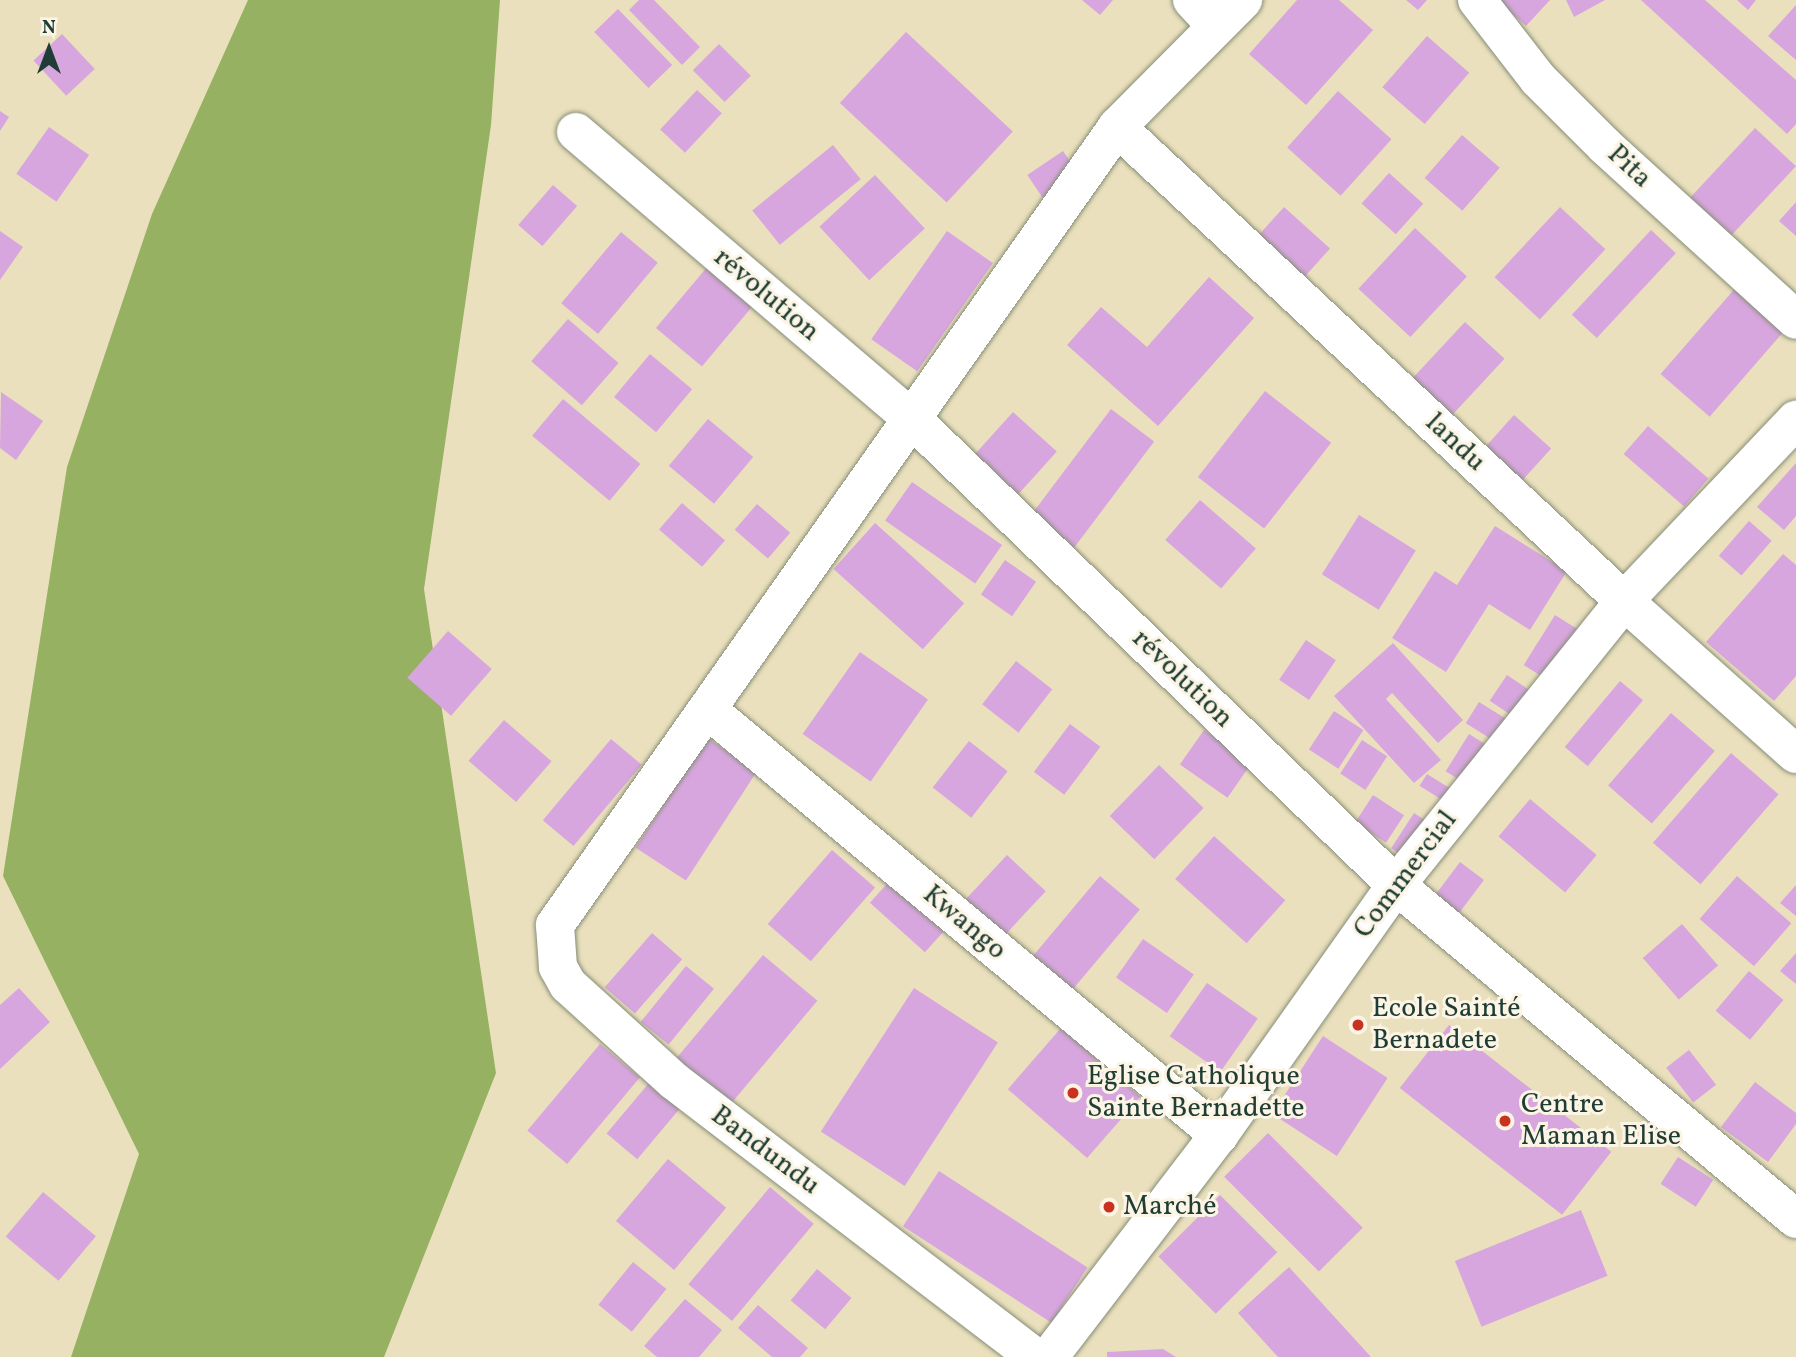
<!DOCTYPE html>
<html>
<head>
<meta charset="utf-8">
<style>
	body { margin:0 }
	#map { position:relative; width:1796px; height:1357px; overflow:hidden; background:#ebe0bd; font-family:Vollkorn,serif }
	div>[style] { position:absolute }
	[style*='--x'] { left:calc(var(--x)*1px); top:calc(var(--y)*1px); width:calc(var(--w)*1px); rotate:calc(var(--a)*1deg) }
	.forest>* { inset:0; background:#96b162 }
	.building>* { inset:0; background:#d7a6de; transform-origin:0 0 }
	.roads { filter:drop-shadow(0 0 2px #858e78) drop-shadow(0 0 2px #858e78) }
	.minor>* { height:38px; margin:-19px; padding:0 19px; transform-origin:19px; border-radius:19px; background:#fff }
	.dots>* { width:19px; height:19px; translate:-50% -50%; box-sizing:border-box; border:4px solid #fcf5e5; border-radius:50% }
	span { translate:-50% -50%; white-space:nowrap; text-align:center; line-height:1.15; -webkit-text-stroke:6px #fcf5e5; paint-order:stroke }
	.street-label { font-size:28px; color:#1f3d34 }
	.poi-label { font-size:28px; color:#1f3d34 }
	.left { translate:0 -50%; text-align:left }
	.north { position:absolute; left:14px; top:14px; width:70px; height:70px; -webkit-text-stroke:5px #fcf5e5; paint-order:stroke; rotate:0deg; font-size:19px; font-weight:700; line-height:28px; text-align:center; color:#1f3d34 }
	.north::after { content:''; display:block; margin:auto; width:24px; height:32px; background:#1f3d34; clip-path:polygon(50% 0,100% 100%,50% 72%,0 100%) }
</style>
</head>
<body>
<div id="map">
	<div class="forest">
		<div style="clip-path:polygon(248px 0,500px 0,491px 125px,424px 589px,496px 1073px,384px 1357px,71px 1357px,139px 1154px,3px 876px,67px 467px,152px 214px)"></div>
	</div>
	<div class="building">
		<div style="clip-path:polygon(639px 0,654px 0,700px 47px,682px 65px,629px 10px)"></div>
		<div style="clip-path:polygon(1082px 0,1113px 0,1100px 15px)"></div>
		<div style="clip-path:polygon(1297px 0,1339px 0,1373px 30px,1306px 105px,1249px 54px)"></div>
		<div style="clip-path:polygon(1406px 0,1427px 0,1418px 10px)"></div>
		<div style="clip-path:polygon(1497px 0,1550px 0,1526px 26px)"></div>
		<div style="clip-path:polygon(1566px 0,1605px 0,1574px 17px)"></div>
		<div style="clip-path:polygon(1641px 0,1705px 0,1796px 80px,1796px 124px,1787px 134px)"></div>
		<div style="clip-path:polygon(1737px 0,1756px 0,1748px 10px)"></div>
		<div style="clip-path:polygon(1796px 5px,1796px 60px,1768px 36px)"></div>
		<div style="left:618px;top:9px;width:78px;height:33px;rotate:46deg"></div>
		<div style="left:906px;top:32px;width:146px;height:97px;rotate:43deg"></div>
		<div style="left:62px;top:34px;width:48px;height:39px;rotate:47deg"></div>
		<div style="left:1427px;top:36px;width:56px;height:68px;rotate:41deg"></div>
		<div style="left:719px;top:44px;width:45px;height:37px;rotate:45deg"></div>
		<div style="left:697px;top:90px;width:34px;height:54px;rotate:43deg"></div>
		<div style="left:1338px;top:91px;width:72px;height:76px;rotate:42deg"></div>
		<div style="clip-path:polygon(0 111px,9px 117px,0 131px)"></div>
		<div style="left:49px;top:127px;width:49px;height:57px;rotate:35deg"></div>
		<div style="left:1755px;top:128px;width:56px;height:99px;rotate:43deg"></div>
		<div style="left:1462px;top:135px;width:50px;height:57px;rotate:41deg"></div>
		<div style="left:833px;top:145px;width:44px;height:104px;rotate:51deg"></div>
		<div style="left:1063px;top:151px;width:27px;height:43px;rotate:56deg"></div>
		<div style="left:1389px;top:173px;width:46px;height:41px;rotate:42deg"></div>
		<div style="left:875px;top:175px;width:73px;height:76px;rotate:47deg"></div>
		<div style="left:553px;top:185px;width:32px;height:53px;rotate:41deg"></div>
		<div style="clip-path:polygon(1796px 202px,1796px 236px,1779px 221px)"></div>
		<div style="left:1284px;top:207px;width:62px;height:46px;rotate:42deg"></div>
		<div style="left:1560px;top:207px;width:62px;height:96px;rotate:43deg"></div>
		<div style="left:1415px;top:228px;width:71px;height:83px;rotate:43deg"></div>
		<div style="left:1651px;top:230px;width:34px;height:116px;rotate:43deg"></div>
		<div style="clip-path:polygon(0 231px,23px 247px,0 280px)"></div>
		<div style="left:947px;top:231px;width:56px;height:132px;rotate:35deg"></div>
		<div style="left:621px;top:232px;width:48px;height:93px;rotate:40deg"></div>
		<div style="left:708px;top:266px;width:60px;height:81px;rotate:40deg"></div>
		<div style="clip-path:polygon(1209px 277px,1254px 318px,1158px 426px,1067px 345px,1101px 307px,1147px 347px)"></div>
		<div style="left:1738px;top:285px;width:65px;height:118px;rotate:41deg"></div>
		<div style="left:568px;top:319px;width:67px;height:56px;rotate:41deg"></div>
		<div style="left:1465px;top:322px;width:54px;height:77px;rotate:43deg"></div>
		<div style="left:650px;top:354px;width:55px;height:56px;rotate:40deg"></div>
		<div style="left:1265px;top:391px;width:84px;height:109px;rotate:38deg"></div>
		<div style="clip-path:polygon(1px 392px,43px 421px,16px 460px,0 448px)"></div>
		<div style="left:563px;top:399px;width:101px;height:48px;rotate:40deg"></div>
		<div style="left:1111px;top:409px;width:54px;height:134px;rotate:37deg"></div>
		<div style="left:1013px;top:412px;width:59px;height:61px;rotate:42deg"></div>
		<div style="left:1514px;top:415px;width:50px;height:52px;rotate:42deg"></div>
		<div style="left:708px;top:419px;width:59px;height:61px;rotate:40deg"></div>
		<div style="left:1648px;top:426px;width:80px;height:37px;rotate:41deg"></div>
		<div style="clip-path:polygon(1796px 463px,1796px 516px,1784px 530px,1757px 507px)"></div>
		<div style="left:912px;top:482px;width:110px;height:47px;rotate:35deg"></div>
		<div style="left:1200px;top:500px;width:74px;height:53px;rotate:41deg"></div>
		<div style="left:682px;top:503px;width:57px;height:35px;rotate:41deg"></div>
		<div style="left:757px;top:504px;width:44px;height:34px;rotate:41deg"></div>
		<div style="left:1359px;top:515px;width:67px;height:70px;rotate:32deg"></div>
		<div style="left:1749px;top:521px;width:30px;height:46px;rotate:41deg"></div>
		<div style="left:875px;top:523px;width:120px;height:62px;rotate:42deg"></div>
		<div style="clip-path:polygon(1495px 526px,1567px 571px,1530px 630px,1489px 604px,1446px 672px,1392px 638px,1435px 571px,1457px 585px)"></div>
		<div style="clip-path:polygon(1783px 554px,1796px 565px,1796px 676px,1774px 701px,1706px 642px)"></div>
		<div style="left:1005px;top:560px;width:38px;height:42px;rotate:35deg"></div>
		<div style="left:1555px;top:615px;width:31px;height:59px;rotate:32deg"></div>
		<div style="left:448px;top:631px;width:58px;height:62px;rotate:41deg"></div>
		<div style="left:1306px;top:640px;width:36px;height:48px;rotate:34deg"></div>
		<div style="clip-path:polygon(1393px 643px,1463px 720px,1438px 743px,1392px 693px,1386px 699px,1441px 760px,1414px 783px,1334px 696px)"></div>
		<div style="left:860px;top:652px;width:83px;height:100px;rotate:35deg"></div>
		<div style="left:1016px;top:661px;width:46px;height:55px;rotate:38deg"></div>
		<div style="left:1507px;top:675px;width:32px;height:31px;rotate:34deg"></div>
		<div style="left:1620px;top:681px;width:30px;height:86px;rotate:40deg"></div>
		<div style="left:1479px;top:702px;width:36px;height:25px;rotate:32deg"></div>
		<div style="left:1334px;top:711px;width:35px;height:46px;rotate:33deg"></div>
		<div style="left:1671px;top:713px;width:58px;height:96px;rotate:41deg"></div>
		<div style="left:504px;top:720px;width:63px;height:54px;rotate:41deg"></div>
		<div style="left:1070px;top:724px;width:38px;height:60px;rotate:37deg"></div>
		<div style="left:1204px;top:730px;width:58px;height:42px;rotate:35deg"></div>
		<div style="left:1469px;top:734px;width:25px;height:44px;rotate:32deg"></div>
		<div style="left:707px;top:738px;width:60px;height:131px;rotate:33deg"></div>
		<div style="left:611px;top:739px;width:40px;height:106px;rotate:40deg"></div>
		<div style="left:1362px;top:740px;width:30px;height:40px;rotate:33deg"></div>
		<div style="left:969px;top:741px;width:49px;height:59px;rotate:38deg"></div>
		<div style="left:1731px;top:753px;width:63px;height:119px;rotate:41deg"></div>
		<div style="left:1159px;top:765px;width:62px;height:71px;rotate:44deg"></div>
		<div style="left:1427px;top:774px;width:36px;height:14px;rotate:32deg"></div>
		<div style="left:1373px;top:795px;width:37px;height:33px;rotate:33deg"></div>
		<div style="left:1530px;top:799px;width:87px;height:49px;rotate:40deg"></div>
		<div style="left:1414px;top:813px;width:20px;height:42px;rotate:33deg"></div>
		<div style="left:1214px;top:836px;width:96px;height:58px;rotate:42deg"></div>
		<div style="left:832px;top:850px;width:57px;height:98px;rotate:41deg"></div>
		<div style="left:1007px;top:855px;width:53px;height:67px;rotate:43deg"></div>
		<div style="left:1460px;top:862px;width:30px;height:49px;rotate:37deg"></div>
		<div style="left:894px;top:876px;width:74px;height:36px;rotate:42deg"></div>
		<div style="left:1100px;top:876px;width:52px;height:117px;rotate:40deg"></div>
		<div style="left:1737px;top:876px;width:72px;height:57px;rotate:41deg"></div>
		<div style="clip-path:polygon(1796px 885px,1796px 916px,1780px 903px)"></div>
		<div style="left:1682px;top:924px;width:55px;height:52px;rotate:49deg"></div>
		<div style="left:652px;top:933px;width:40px;height:72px;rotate:41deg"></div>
		<div style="left:1143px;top:939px;width:62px;height:47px;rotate:35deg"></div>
		<div style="clip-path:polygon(1796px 953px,1796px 984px,1780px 971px)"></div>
		<div style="left:763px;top:955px;width:71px;height:143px;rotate:40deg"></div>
		<div style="left:686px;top:966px;width:36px;height:72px;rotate:39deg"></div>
		<div style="left:1749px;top:971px;width:45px;height:52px;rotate:40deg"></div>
		<div style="left:1207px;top:983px;width:62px;height:65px;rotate:35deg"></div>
		<div style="clip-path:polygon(19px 988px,50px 1022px,0 1069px,0 1005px)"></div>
		<div style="left:914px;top:988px;width:100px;height:171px;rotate:33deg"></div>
		<div style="left:1449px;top:1025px;width:206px;height:80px;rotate:38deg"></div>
		<div style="left:1061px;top:1028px;width:105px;height:81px;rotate:41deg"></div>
		<div style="left:1323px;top:1036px;width:77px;height:93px;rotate:33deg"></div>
		<div style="left:600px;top:1044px;width:52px;height:113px;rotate:40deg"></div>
		<div style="left:1689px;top:1050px;width:44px;height:29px;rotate:52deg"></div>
		<div style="clip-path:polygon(1755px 1082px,1796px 1113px,1796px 1124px,1768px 1162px,1721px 1127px)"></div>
		<div style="left:649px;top:1083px;width:40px;height:66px;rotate:40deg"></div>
		<div style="left:1268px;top:1133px;width:134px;height:62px;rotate:45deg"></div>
		<div style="left:1678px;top:1157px;width:42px;height:32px;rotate:33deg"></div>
		<div style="left:668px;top:1159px;width:76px;height:81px;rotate:40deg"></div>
		<div style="left:939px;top:1171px;width:177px;height:66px;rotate:33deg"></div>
		<div style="left:770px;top:1187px;width:57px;height:127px;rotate:40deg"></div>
		<div style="left:43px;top:1192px;width:69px;height:58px;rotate:40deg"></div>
		<div style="left:1220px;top:1195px;width:81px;height:87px;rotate:45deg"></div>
		<div style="left:1581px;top:1210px;width:71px;height:136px;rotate:68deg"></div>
		<div style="left:633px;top:1262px;width:43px;height:55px;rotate:39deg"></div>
		<div style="clip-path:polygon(1289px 1267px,1371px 1357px,1278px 1357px,1238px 1313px)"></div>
		<div style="left:817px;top:1269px;width:45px;height:41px;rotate:40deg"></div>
		<div style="clip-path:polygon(685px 1299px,722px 1330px,699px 1357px,657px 1357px,644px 1346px)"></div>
		<div style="clip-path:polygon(758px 1305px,808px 1348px,800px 1357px,772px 1357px,738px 1328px)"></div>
		<div style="clip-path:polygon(1163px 1349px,1176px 1357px,1107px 1357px,1107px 1352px)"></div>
	</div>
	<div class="roads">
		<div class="minor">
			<div style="--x:1192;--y:0;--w:34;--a:47"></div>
			<div style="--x:1477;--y:0;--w:100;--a:52.3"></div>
			<div style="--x:1538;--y:79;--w:95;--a:45"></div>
			<div style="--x:1605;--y:146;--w:258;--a:42.3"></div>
			<div style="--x:1117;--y:127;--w:694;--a:43.07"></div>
			<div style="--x:1624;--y:601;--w:230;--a:41.7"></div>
			<div style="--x:576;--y:132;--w:443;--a:40.5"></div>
			<div style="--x:913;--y:420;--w:670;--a:43.91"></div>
			<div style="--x:1396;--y:885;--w:521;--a:39.86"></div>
			<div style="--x:708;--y:710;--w:665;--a:39.75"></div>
			<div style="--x:1035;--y:1357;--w:454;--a:-142.6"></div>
			<div style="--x:674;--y:1081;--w:143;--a:-137.8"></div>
			<div style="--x:568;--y:985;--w:21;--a:-119"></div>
			<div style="--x:558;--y:967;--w:42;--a:-94.1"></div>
			<div style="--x:555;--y:925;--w:976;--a:-54.84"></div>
			<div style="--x:1117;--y:127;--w:179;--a:-45.2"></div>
			<div style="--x:1049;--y:1357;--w:280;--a:-52.6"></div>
			<div style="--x:1219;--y:1135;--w:306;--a:-54.7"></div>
			<div style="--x:1396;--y:885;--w:364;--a:-51.2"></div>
			<div style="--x:1624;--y:601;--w:250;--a:-46.5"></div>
		</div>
	</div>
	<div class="dots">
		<div style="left:1358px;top:1025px;background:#c8321e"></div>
		<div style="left:1073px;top:1093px;background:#c8321e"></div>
		<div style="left:1505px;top:1121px;background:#c8321e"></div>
		<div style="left:1109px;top:1207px;background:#c8321e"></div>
	</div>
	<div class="street-label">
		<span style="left:1629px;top:167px;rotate:43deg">Pita</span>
		<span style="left:766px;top:295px;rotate:40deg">révolution</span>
		<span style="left:1455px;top:443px;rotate:43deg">landu</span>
		<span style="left:1182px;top:679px;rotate:44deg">révolution</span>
		<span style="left:1406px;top:875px;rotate:-53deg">Commercial</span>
		<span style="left:964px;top:923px;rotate:40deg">Kwango</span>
		<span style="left:765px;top:1151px;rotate:37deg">Bandundu</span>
	</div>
	<div class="poi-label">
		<span class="left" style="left:1372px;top:1025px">Ecole Sainté<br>Bernadete</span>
		<span class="left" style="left:1087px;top:1093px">Eglise Catholique<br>Sainte Bernadette</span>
		<span class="left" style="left:1521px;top:1121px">Centre<br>Maman Elise</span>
		<span class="left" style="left:1123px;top:1207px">Marché</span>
	</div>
	<div class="north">N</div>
</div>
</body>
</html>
